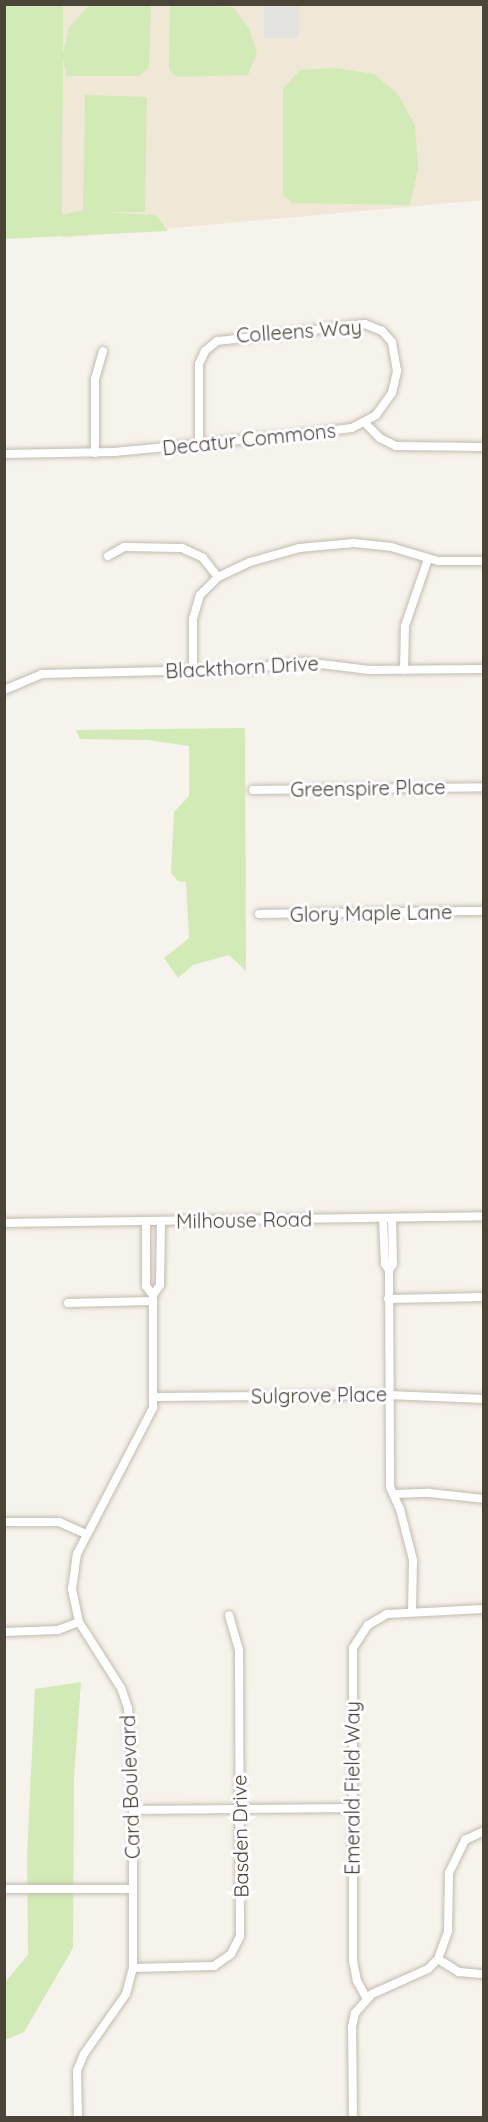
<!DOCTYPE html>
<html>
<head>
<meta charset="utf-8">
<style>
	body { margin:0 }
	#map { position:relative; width:488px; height:2122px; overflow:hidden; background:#f6f3ec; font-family:Quicksand,sans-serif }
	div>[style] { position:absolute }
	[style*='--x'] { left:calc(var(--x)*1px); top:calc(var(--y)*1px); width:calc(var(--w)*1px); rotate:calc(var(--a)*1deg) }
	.education>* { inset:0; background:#efe8d6 }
	.green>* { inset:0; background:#d2eab5 }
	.parking>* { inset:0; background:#e5e3e0; transform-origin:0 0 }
	.roads { filter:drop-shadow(0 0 2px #c2bbae) drop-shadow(0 0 2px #c2bbae) }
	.minor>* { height:8px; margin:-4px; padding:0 4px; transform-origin:4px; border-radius:4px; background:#fff }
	span { translate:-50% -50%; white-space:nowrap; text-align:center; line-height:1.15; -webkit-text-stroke:6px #fff; paint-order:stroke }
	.street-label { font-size:20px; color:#4b4439 }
	.frame { position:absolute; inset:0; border:6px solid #4b4439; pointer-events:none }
</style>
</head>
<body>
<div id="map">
	<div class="education">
		<div style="clip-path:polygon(63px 5px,483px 5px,483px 200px,62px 238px)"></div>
	</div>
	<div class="green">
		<div style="clip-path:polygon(4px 5px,63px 5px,63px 54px,69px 27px,90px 5px,151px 5px,149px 68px,139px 76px,66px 76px,63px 57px,62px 215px,83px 210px,85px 95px,147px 97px,145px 212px,104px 212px,156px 215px,168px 231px,5px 239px)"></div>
		<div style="clip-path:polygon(170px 5px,233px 7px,249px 28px,257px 53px,248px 75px,177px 77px,169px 70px)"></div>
		<div style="clip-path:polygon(334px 68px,374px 74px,397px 93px,415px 125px,418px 168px,410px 205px,292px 203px,283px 195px,283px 89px,300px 70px)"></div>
		<div style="clip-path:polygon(245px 728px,246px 971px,229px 955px,193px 965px,178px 978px,164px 958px,189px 938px,186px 882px,178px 881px,171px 873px,174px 812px,189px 796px,189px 746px,148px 740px,80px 739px,76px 730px)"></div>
		<div style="clip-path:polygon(81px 1682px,74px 1778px,73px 1948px,24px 2032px,5px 2040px,5px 1982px,28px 1955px,27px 1856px,35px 1689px)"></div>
	</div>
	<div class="parking">
		<div style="left:264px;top:5px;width:35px;height:33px"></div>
	</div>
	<div class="roads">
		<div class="minor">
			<div style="--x:365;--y:423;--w:21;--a:45"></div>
			<div style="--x:380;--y:438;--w:18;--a:27"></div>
			<div style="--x:396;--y:446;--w:88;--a:0.7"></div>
			<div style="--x:95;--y:453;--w:74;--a:-90"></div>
			<div style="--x:95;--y:379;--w:29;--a:-74"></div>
			<div style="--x:4;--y:454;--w:110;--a:-1"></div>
			<div style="--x:114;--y:452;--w:85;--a:-5.4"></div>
			<div style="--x:199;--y:444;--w:113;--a:-5.6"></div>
			<div style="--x:311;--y:433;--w:41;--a:-7"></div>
			<div style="--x:352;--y:428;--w:27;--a:-28"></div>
			<div style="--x:376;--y:415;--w:27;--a:-54"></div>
			<div style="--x:392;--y:393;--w:23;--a:-77"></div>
			<div style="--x:397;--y:371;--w:29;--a:-100"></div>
			<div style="--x:392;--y:342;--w:15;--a:-132"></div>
			<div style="--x:382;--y:331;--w:18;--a:-158"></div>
			<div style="--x:365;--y:324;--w:149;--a:173.4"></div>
			<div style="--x:217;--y:341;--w:16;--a:140"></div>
			<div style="--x:205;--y:351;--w:14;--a:115"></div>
			<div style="--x:199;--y:364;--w:80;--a:90"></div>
			<div style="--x:108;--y:556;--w:18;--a:-29"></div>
			<div style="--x:124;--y:547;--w:58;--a:1"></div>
			<div style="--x:182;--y:548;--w:23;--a:25"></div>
			<div style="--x:203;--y:558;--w:24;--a:52"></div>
			<div style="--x:404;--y:670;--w:44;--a:-88.7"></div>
			<div style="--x:405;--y:626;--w:71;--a:-71.1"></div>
			<div style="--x:193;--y:671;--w:52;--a:-90"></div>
			<div style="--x:193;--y:619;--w:25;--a:-74"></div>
			<div style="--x:200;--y:595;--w:25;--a:-45"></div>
			<div style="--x:218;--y:577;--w:35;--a:-25"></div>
			<div style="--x:250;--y:562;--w:51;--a:-15.9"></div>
			<div style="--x:299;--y:548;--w:55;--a:-5.2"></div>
			<div style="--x:354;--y:543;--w:37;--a:6"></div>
			<div style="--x:391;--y:547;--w:49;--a:16.6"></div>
			<div style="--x:438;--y:561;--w:46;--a:0"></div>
			<div style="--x:4;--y:690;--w:41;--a:-22.8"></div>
			<div style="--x:42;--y:674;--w:204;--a:-1.4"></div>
			<div style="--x:246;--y:669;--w:58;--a:-6.9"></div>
			<div style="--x:304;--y:662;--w:66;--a:6.9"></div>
			<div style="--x:370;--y:670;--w:114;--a:-0.5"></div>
			<div style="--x:253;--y:790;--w:231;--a:-0.7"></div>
			<div style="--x:259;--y:914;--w:225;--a:-0.8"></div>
			<div style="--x:383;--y:1218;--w:46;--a:87.5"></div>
			<div style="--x:385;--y:1264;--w:7;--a:56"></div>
			<div style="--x:389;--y:1270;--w:7;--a:-56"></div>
			<div style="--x:393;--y:1264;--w:46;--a:-91.2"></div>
			<div style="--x:146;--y:1221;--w:65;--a:90"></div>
			<div style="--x:146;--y:1286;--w:11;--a:52"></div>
			<div style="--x:4;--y:1223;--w:480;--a:-0.8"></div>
			<div style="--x:389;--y:1270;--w:217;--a:89.7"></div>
			<div style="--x:390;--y:1487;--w:24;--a:66"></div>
			<div style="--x:400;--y:1509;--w:53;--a:75.7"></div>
			<div style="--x:413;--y:1560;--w:50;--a:91.1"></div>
			<div style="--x:388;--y:1299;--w:96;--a:-1.2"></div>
			<div style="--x:68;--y:1303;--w:85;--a:-1.3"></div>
			<div style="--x:154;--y:1397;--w:234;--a:-0.5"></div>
			<div style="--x:388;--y:1395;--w:96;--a:2.4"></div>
			<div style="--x:394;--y:1494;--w:35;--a:-2"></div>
			<div style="--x:429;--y:1493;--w:55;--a:6.2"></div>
			<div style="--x:4;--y:1522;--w:55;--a:0"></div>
			<div style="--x:59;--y:1522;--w:30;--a:24"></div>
			<div style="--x:4;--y:1632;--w:54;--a:-2.1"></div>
			<div style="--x:58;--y:1630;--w:22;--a:-21"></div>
			<div style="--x:133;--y:1810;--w:219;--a:-0.5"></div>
			<div style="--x:4;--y:1889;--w:129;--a:0"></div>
			<div style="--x:438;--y:1959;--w:25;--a:32"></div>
			<div style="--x:459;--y:1972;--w:25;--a:5"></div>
			<div style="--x:133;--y:1968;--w:81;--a:-1.4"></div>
			<div style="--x:214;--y:1966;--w:21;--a:-35"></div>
			<div style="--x:231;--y:1954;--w:20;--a:-63"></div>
			<div style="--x:240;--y:1936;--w:286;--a:-90.2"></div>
			<div style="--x:239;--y:1650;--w:36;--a:-106"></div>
			<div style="--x:367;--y:1999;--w:21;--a:-119"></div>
			<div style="--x:357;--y:1981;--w:20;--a:-101"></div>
			<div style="--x:353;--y:1961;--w:313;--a:-90"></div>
			<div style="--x:353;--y:1648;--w:27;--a:-57"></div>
			<div style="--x:368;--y:1625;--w:22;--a:-30"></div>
			<div style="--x:387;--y:1614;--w:97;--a:-3"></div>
			<div style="--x:78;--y:2118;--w:47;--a:-91.2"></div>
			<div style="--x:77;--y:2071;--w:18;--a:-68"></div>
			<div style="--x:84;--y:2054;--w:73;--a:-55"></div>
			<div style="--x:126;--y:1994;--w:27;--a:-75"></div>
			<div style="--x:133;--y:1968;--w:158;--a:-90"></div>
			<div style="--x:133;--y:1810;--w:102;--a:-92.8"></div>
			<div style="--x:128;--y:1708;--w:21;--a:-109"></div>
			<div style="--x:121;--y:1688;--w:78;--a:-122.5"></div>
			<div style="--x:79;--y:1622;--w:34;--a:-102"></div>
			<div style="--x:72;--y:1589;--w:35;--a:-82"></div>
			<div style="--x:77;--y:1554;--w:165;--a:-62.5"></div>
			<div style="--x:153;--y:1408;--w:113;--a:-90"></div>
			<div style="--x:153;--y:1295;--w:12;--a:-55"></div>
			<div style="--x:160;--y:1285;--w:64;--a:-89.1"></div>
			<div style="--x:353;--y:2118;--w:91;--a:-90.6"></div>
			<div style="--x:352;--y:2027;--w:14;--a:-78"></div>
			<div style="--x:355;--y:2013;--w:25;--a:-48"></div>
			<div style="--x:372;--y:1994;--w:61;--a:-24.1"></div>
			<div style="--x:428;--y:1969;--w:14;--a:-45"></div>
			<div style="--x:438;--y:1959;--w:30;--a:-70"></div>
			<div style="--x:448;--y:1931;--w:58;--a:-89"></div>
			<div style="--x:449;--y:1873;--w:37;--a:-64"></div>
			<div style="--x:465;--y:1840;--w:21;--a:-25"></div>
		</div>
	</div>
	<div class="street-label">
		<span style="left:299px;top:331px;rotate:-4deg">Colleens Way</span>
		<span style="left:249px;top:439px;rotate:-6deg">Decatur Commons</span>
		<span style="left:242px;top:667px;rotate:-3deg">Blackthorn Drive</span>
		<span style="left:368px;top:788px;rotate:-1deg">Greenspire Place</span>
		<span style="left:371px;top:913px;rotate:-1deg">Glory Maple Lane</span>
		<span style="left:244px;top:1220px;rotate:-1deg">Milhouse Road</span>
		<span style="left:319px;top:1395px;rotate:-1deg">Sulgrove Place</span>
		<span style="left:130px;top:1787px;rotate:-92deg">Card Boulevard</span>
		<span style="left:352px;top:1788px;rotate:-90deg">Emerald Field Way</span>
		<span style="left:240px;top:1836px;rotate:-91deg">Basden Drive</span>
	</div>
	<div class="frame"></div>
</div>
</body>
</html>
